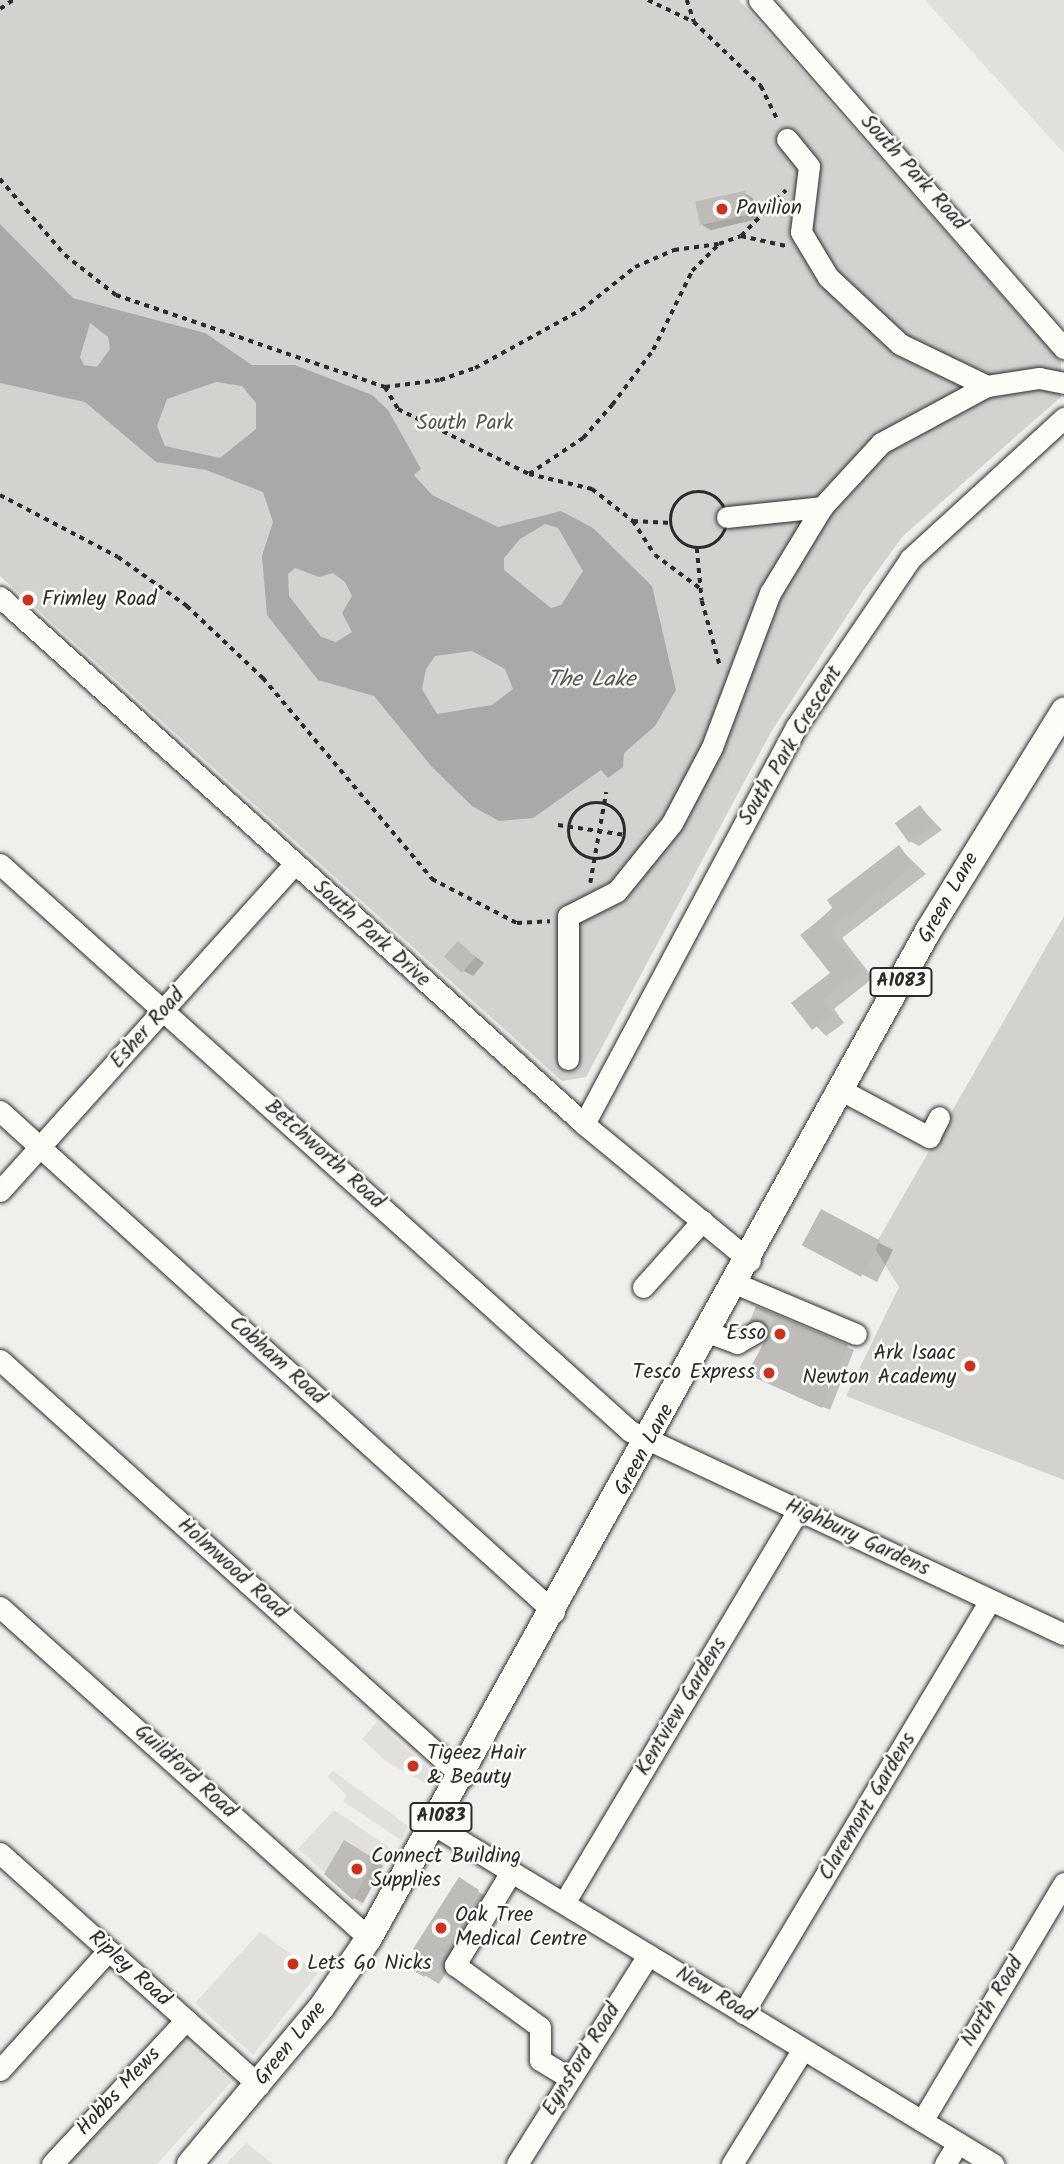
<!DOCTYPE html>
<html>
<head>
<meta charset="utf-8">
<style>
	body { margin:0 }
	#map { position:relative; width:1064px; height:2164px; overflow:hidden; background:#f0efeb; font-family:Kalam,sans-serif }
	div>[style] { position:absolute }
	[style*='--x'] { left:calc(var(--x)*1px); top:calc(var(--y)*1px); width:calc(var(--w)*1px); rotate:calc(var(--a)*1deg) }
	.built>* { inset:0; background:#e1e0dc }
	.green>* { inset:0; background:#d3d2cf }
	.water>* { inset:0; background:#aaa9a7 }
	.shadow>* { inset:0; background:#0003 }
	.building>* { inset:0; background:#bdbcb8; transform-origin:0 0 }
	.minor-tunnel>* { height:21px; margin-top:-10.5px; transform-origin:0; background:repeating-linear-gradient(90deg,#c9c8c5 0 21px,transparent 0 31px) }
	.path>* { height:3.5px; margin-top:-1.75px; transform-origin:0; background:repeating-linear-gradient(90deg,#2b2b2b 0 5px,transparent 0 10px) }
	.path>.ring { margin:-1.75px; padding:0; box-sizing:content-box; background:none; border:3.5px solid #2b2b2b; border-radius:50% }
	.roads { filter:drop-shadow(0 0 2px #2b2b2b) drop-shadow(0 0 2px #2b2b2b) }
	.minor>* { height:21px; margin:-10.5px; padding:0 10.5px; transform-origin:10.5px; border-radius:10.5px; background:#fdfcf7 }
	.major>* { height:26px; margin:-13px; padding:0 13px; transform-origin:13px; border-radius:13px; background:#fdfcf7 }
	.dots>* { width:19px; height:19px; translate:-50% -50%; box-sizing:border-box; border:4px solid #fdfcf7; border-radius:50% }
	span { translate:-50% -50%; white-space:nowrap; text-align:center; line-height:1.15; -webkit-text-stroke:5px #fdfcf7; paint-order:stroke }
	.shield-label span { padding:2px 5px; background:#fdfcf7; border:2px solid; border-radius:5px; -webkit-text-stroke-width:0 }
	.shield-label { font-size:19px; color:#2b2b2b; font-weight:700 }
	.street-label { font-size:21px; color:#2b2b2b }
	.poi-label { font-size:21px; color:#2b2b2b }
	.left { translate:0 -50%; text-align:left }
	.right { translate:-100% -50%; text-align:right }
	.park-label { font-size:21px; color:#555554 }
	.water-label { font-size:23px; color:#575756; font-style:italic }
</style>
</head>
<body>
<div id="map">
	<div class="built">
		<div style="clip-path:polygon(925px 0,1064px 0,1064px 153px)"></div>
		<div style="clip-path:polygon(377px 1722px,435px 1775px,429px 1785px,387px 1762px,362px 1739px)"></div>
		<div style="clip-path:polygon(333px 1771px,408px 1826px,401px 1840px,343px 1801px,347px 1796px,328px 1776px)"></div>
		<div style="clip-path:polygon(334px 1810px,393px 1850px,362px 1906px,298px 1849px)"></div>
		<div style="clip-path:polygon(260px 1932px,318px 1973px,253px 2055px,195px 2003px)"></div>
		<div style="clip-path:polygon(179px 2035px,231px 2082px,157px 2164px,58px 2164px)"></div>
		<div style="clip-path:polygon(246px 2143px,273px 2164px,226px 2164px)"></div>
	</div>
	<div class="green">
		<div style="clip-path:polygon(0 0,739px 0,1061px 362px,1061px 397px,903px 536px,865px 588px,771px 732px,586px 1077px,562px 1081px,0 576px)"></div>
		<div style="clip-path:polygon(1064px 916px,1064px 1480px,846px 1396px,899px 1287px,874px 1247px)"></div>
	</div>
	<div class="water">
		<div style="clip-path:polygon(evenodd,0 224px,73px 298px,205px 333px,252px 365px,295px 365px,372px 395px,388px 410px,421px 469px,414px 475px,432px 495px,498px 527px,561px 511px,593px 528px,652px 586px,676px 690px,655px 726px,624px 753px,623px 767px,608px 778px,601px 770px,533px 818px,499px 821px,472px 806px,431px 766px,374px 696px,318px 680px,267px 615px,262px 556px,273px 522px,263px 492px,206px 470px,156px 462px,85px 402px,0 383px,0 224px,90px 323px,108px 337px,110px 349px,97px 367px,84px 365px,80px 357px,90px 323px,0 224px,216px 382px,242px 386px,256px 403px,256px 429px,220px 458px,165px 446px,157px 426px,167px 399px,216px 382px,0 224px,545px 524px,558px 528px,583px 571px,561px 605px,551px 608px,504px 570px,504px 558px,520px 539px,545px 524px,0 224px,295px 568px,319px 577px,333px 573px,345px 582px,352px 596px,342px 613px,352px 632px,336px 642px,321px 637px,289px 596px,288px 574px,295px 568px,0 224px,472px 651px,505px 669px,513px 689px,492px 705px,437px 714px,422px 689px,426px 669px,435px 656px,472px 651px)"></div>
	</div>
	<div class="shadow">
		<div style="clip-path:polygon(744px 193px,753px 198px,758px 219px,711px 230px,702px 225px)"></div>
		<div style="clip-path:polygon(920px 807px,942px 830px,919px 846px,910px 841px)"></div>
		<div style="clip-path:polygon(899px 848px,926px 874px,842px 938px,873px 978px,834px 1009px,844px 1023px,826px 1036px,793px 1003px,832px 973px,802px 935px)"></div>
		<div style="clip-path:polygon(458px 943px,484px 963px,473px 976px,464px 971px)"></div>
		<div style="clip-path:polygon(821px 1212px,893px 1250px,877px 1282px,819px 1252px)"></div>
		<div style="clip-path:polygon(757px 1309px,854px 1350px,830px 1410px,756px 1378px,771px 1333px,752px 1320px)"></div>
		<div style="clip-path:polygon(345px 1843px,383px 1866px,363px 1903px,354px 1898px)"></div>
		<div style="clip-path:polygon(459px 1880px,492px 1900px,439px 1984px,414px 1969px)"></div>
	</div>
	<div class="building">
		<div style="left:745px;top:191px;width:24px;height:51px;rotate:78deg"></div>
		<div style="left:920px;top:805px;width:24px;height:31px;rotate:54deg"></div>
		<div style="clip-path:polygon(899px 845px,914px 866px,830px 930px,861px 970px,822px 1001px,832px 1014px,812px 1030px,791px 1003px,830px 973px,800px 935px,833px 909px,827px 900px)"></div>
		<div style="left:458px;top:941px;width:24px;height:21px;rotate:42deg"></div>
		<div style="left:821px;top:1209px;width:67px;height:41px;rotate:28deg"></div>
		<div style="clip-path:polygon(756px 1306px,848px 1345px,822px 1408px,747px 1374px,769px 1333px,763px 1321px,750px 1321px)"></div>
		<div style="clip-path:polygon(344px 1840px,375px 1859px,353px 1900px,324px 1874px)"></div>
		<div style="clip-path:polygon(459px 1877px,479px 1890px,424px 1977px,411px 1969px,421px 1954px,413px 1949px)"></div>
	</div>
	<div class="minor-tunnel">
		<div style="--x:756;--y:1332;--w:30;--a:-64"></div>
	</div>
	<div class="path">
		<div style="--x:648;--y:0;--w:51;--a:25.6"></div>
		<div style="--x:687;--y:0;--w:23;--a:72"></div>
		<div style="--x:694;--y:22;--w:93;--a:43.7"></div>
		<div style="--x:761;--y:86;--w:39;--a:64"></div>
		<div style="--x:0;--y:9;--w:16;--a:-35"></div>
		<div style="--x:0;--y:179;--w:100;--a:49.5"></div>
		<div style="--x:65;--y:255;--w:65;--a:38.1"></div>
		<div style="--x:116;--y:295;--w:284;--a:18.9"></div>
		<div style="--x:385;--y:387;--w:55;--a:-7.3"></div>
		<div style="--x:440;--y:380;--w:37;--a:-19"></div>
		<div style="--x:475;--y:368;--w:121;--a:-28.7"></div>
		<div style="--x:581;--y:310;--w:69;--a:-38.5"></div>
		<div style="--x:635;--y:267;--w:43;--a:-23.6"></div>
		<div style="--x:674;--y:250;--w:45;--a:-7.6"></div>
		<div style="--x:741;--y:236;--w:46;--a:12.5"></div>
		<div style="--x:385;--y:387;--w:26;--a:59"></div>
		<div style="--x:398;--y:409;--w:146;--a:26.4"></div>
		<div style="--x:529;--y:474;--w:65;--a:-33.7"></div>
		<div style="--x:583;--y:438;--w:44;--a:-48.7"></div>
		<div style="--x:612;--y:405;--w:69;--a:-53.3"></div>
		<div style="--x:653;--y:350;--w:88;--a:-63.7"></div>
		<div style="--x:692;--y:271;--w:38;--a:-45"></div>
		<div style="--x:719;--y:244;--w:23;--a:-20"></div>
		<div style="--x:741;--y:236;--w:64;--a:-45.6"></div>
		<div style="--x:529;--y:474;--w:65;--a:13.4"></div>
		<div style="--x:592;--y:489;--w:52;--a:38"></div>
		<div style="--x:633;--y:521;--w:38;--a:3"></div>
		<div class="ring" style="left:671px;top:492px;width:52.5px;height:52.5px"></div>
		<div style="--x:0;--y:495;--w:133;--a:27.7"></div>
		<div style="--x:118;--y:557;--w:85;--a:35.4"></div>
		<div style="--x:187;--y:606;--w:105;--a:43.5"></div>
		<div style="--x:263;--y:678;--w:263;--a:49.9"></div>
		<div style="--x:432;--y:879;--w:96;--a:27.4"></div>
		<div style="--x:517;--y:923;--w:33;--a:-3"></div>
		<div style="--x:633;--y:521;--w:40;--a:57.1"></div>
		<div style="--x:655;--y:555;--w:57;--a:36.5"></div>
		<div style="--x:697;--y:548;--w:53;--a:84.6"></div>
		<div style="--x:702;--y:601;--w:67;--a:74.5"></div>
		<div class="ring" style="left:569px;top:803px;width:52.5px;height:52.5px"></div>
		<div style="--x:558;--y:825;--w:68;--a:8.5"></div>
		<div style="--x:590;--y:883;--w:92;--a:-80"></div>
	</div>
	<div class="roads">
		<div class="minor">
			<div style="--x:759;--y:0;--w:463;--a:48.8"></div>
			<div style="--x:787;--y:139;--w:35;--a:51"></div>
			<div style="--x:809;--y:166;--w:66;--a:96.9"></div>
			<div style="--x:801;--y:232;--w:52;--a:59"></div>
			<div style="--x:828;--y:277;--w:98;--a:42.9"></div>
			<div style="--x:900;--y:344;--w:97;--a:25.8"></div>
			<div style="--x:727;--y:517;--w:96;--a:-6"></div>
			<div style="--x:0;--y:597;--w:787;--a:42.06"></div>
			<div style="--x:584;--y:1124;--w:215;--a:39.5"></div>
			<div style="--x:0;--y:864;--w:848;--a:41.99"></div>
			<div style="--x:630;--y:1431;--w:479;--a:25.1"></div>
			<div style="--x:568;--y:1059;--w:143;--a:-90"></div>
			<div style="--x:568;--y:916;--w:55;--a:-27"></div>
			<div style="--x:617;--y:891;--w:87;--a:-51"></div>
			<div style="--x:672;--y:823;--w:86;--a:-62.2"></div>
			<div style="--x:712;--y:747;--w:165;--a:-69.4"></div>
			<div style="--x:770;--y:593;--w:100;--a:-58.8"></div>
			<div style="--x:822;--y:507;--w:87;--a:-47.3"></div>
			<div style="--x:881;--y:443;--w:120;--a:-28.3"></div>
			<div style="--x:987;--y:386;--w:53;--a:-8.7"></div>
			<div style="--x:1039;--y:378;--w:25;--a:11"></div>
			<div style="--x:843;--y:1091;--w:98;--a:28.1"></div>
			<div style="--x:929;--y:1137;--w:22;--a:-63"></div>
			<div style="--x:0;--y:1111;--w:747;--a:42.12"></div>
			<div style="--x:584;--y:1124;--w:450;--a:-61.9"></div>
			<div style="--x:796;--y:727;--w:203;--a:-55.8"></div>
			<div style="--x:910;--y:559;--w:209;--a:-42.5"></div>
			<div style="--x:0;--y:1191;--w:439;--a:-48"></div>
			<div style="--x:737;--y:1284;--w:129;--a:22.8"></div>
			<div style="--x:643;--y:1287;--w:89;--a:-48.2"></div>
			<div style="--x:710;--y:1333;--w:29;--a:20"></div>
			<div style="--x:737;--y:1343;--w:22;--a:-30"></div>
			<div style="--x:0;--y:1360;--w:623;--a:42.01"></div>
			<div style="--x:0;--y:1607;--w:496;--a:41.9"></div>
			<div style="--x:436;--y:1826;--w:652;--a:31.25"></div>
			<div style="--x:0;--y:1853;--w:348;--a:41.9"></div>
			<div style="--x:511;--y:1872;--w:109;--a:121.1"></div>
			<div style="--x:455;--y:1965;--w:105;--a:36.1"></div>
			<div style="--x:540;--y:2027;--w:33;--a:90"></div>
			<div style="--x:540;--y:2060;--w:35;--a:31"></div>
			<div style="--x:564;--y:1903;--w:457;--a:-59.2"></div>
			<div style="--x:743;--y:2013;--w:481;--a:-59.1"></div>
			<div style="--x:0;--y:2070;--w:161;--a:-47.8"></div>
			<div style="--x:922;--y:2121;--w:277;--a:-59.2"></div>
			<div style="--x:52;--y:2164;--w:197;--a:-47.1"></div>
			<div style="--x:517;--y:2164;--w:247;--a:-57.9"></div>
			<div style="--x:732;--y:2164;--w:135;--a:-58.3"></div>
			<div style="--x:945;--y:2164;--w:25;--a:-58"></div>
		</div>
		<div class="major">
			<div style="--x:190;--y:2164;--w:204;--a:-50"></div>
			<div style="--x:321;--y:2008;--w:85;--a:-55.6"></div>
			<div style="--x:369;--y:1938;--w:1152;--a:-60.96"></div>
			<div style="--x:928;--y:931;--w:259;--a:-58.3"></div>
		</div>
	</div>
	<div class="dots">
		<div style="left:722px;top:209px;background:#c8321e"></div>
		<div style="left:28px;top:600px;background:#c8321e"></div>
		<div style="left:780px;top:1334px;background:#c8321e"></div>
		<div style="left:970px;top:1366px;background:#c8321e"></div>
		<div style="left:769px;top:1373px;background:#c8321e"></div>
		<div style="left:413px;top:1766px;background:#c8321e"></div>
		<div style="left:357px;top:1869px;background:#c8321e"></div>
		<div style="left:441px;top:1928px;background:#c8321e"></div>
		<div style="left:293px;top:1964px;background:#c8321e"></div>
	</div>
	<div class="shield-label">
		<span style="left:901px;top:982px">A1083</span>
		<span style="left:441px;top:1817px">A1083</span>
	</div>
	<div class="street-label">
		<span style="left:913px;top:173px;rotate:48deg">South Park Road</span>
		<span style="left:791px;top:746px;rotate:-59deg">South Park Crescent</span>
		<span style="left:949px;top:898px;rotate:-60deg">Green Lane</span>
		<span style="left:371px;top:934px;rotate:42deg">South Park Drive</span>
		<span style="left:148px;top:1029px;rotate:-48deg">Esher Road</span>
		<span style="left:324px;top:1155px;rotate:42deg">Betchworth Road</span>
		<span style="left:277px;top:1361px;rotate:42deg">Cobham Road</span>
		<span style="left:645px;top:1450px;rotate:-61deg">Green Lane</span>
		<span style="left:857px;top:1538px;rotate:25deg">Highbury Gardens</span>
		<span style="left:232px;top:1569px;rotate:42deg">Holmwood Road</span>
		<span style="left:682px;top:1707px;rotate:-59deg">Kentview Gardens</span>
		<span style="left:185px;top:1772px;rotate:42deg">Guildford Road</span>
		<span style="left:868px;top:1807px;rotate:-59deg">Claremont Gardens</span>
		<span style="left:129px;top:1969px;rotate:42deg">Ripley Road</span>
		<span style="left:715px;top:1995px;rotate:31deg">New Road</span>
		<span style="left:993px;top:2002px;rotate:-59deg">North Road</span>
		<span style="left:291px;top:2044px;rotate:-51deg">Green Lane</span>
		<span style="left:582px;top:2060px;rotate:-58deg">Eynsford Road</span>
		<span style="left:119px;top:2092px;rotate:-47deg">Hobbs Mews</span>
	</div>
	<div class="poi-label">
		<span class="left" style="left:736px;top:209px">Pavilion</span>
		<span class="left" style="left:42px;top:600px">Frimley Road</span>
		<span class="right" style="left:766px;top:1334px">Esso</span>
		<span class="right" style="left:956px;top:1366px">Ark Isaac<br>Newton Academy</span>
		<span class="right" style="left:755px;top:1373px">Tesco Express</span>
		<span class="left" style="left:427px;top:1766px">Tigeez Hair<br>&amp; Beauty</span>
		<span class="left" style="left:371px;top:1869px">Connect Building<br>Supplies</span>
		<span class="left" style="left:455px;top:1928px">Oak Tree<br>Medical Centre</span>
		<span class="left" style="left:307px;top:1964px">Lets Go Nicks</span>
	</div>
	<div class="park-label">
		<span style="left:465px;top:424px">South Park</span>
	</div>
	<div class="water-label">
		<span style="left:591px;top:680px">The Lake</span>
	</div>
</div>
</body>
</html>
